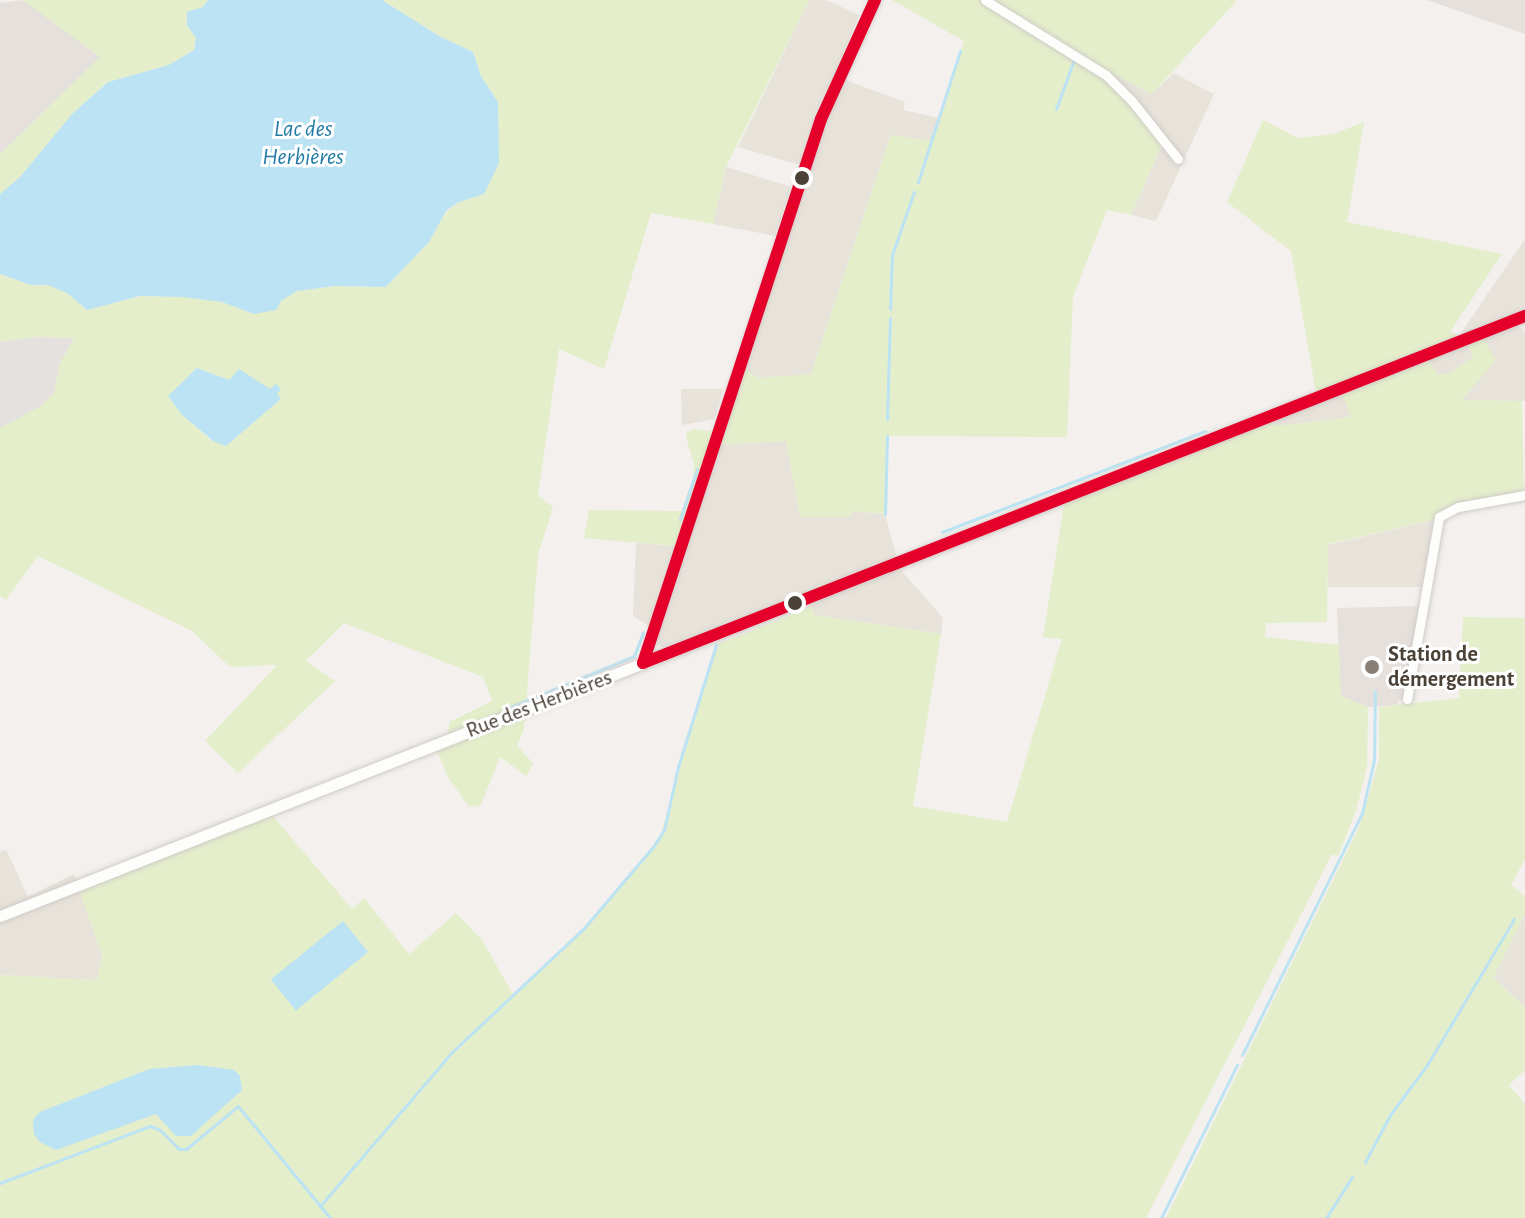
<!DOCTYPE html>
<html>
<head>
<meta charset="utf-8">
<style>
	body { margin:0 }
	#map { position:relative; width:1525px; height:1218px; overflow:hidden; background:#f3f0ed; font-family:"Alegreya Sans",sans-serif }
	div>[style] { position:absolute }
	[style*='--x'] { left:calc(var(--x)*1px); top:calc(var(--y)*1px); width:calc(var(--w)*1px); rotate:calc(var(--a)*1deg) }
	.residential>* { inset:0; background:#e7e2da }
	.industrial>* { inset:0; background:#e6e0dc }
	.green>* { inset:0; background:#e4eecb }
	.parking>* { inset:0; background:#e5e1de }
	.water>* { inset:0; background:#bbe3f3; transform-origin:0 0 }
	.stream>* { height:3px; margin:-1.5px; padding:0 1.5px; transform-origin:1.5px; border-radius:1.5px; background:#bbe3f3 }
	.roads { filter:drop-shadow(0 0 2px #cfcbc7) drop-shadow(0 0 2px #cfcbc7) }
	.minor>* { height:9px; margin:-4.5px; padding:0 4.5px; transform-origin:4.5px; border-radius:4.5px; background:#fdfdfc }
	.tertiary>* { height:11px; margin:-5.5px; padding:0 5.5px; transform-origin:5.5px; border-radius:5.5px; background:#fdfdfc }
	.bus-1>* { height:12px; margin:-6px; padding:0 6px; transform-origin:6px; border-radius:6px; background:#e4002b }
	.dots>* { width:22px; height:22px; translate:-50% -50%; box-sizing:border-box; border:4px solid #fff; border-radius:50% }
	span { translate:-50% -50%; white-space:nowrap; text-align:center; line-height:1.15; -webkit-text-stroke:6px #fff; paint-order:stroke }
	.poi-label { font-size:22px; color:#4b4137; font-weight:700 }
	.left { translate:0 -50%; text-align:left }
	.street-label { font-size:22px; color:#4b4137 }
	.water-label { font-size:24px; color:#247ca6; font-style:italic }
</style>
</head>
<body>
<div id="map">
	<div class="residential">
		<div style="clip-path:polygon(809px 0,826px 0,859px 15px,800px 165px,738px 147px)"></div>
		<div style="clip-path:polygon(1098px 66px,1159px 88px,1173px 73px,1214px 94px,1156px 221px,1131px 215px,1162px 145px)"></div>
		<div style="clip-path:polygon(842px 79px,905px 102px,903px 110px,939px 118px,932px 141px,891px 135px,811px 375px,758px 378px,745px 369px,824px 122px)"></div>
		<div style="clip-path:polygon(726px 167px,792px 187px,775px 236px,713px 224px)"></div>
		<div style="clip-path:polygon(1525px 239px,1525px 310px,1459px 336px)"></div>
		<div style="clip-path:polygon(1517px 325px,1525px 332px,1525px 401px,1461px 401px,1394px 373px)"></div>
		<div style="clip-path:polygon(681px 389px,723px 389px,715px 419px,682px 425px)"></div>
		<div style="clip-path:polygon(1341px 392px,1352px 417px,1278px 426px,1270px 421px)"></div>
		<div style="clip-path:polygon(786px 441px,793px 466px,851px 511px,885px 514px,900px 569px,943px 618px,941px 634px,815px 615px,804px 593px,666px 648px,656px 645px,718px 445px)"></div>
		<div style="clip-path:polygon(1433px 520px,1424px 587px,1328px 587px,1328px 545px)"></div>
		<div style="clip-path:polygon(636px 543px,675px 546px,649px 626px,633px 616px)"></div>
		<div style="clip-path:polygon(6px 849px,28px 897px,74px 874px,102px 955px,97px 980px,0 975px,0 852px)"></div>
		<div style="clip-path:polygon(1525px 914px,1525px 1007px,1493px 978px)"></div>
	</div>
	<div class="industrial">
		<div style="clip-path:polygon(23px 0,101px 57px,0 154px,0 3px)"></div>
		<div style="clip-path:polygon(1427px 0,1525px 0,1525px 34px)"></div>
		<div style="clip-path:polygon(1424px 606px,1407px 699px,1399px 700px,1397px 705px,1368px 707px,1340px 696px,1337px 608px)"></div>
	</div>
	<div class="green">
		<div style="clip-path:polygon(23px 0,208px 0,187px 25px,196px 38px,194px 50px,169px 65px,107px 82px,72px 114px,20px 177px,0 194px,0 154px,100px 57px)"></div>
		<div style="clip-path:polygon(evenodd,382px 0,809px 0,726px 167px,713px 224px,651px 213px,604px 369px,559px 349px,538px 495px,553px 507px,538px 555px,524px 729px,517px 746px,533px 763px,526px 776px,500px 757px,481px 805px,469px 807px,447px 776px,435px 745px,446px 740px,450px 722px,492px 701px,483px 677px,344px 623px,306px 661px,335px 681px,238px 773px,205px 741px,277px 665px,230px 667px,192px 631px,38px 556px,6px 600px,0 596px,0 428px,40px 406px,53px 393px,60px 363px,73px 338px,0 342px,0 274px,31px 285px,48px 285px,67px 293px,87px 310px,140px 296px,183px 297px,222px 302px,254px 314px,297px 291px,335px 286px,386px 287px,429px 242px,446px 212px,459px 202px,484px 194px,498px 102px,481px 76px,473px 52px,439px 36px,382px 0,197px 368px,229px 380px,239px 369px,280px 399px,212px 441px,181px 414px,197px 368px)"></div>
		<div style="clip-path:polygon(892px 0,982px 0,1100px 74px,1122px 94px,1162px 145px,1131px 215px,1107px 210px,1073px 297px,1067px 437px,887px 436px,885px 514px,852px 511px,850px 517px,800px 517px,786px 441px,718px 445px,745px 369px,758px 378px,811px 374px,891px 135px,931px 141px,964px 41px)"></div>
		<div style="clip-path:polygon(988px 0,1237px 0,1152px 94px,1098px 66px)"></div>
		<div style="clip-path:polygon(1263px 120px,1298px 138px,1333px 134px,1364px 122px,1347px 222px,1502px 254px,1450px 332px,1459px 336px,1316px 392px,1291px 251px,1227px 202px)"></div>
		<div style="clip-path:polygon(1482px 337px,1496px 360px,1462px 400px,1522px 401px,1524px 491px,1455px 505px,1439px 511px,1433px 520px,1328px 544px,1327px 622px,1266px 623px,1265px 637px,1339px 645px,1341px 696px,1368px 707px,1367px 767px,1356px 811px,1338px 856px,1332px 854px,1146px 1218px,0 1218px,0 975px,97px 980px,102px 955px,79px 890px,272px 815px,352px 909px,364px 898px,409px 954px,456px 913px,482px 940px,514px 996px,584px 928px,660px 837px,716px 645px,811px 607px,815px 615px,941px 634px,913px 806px,1007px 822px,1062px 639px,1043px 637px,1064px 504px,1270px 421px,1278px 426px,1351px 417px,1341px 392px,1428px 359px,1437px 374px,1447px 374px,1473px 358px,1468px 343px)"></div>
		<div style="clip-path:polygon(695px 429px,713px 432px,675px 546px,584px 538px,589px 510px,682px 511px,693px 480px,694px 464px,686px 437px,687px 432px)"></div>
		<div style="clip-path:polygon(1463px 617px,1525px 618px,1525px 859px,1511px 885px,1525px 896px,1525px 914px,1493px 978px,1525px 1007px,1525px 1070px,1509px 1085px,1525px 1104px,1525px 1218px,1166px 1218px,1360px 825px,1379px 760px,1379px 707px,1459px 698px)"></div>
	</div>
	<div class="parking">
		<div style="clip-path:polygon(37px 337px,74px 338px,60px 363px,54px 393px,41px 406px,0 428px,0 342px)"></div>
	</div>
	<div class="water">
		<div style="clip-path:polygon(208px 0,382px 0,439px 36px,473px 52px,481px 76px,498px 102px,499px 163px,484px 194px,459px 202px,446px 211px,429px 242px,386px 287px,335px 286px,297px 291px,281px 301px,276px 310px,254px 314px,222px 302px,183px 297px,140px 296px,87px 310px,67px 293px,48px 285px,31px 285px,0 274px,0 194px,20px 177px,72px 114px,108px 82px,169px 65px,194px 50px,196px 38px,187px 25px,187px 12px,203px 7px)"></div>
		<div style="clip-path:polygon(197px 368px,229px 380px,239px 369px,270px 389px,276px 384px,281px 389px,277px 394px,281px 399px,226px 446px,213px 441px,181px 414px,168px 396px)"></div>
		<div style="left:343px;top:921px;width:40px;height:93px;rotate:51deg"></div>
		<div style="clip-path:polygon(197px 1065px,234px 1070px,240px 1076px,242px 1090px,191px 1136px,176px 1136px,156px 1114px,56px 1150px,40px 1142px,34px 1134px,33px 1120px,40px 1112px,149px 1069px)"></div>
	</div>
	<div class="stream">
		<div style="--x:1056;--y:109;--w:55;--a:-69.9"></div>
		<div style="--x:918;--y:182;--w:138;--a:-72.2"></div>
		<div style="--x:890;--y:309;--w:54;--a:-87.9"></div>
		<div style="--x:892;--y:255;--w:67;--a:-70.8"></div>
		<div style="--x:887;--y:419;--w:101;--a:-88.3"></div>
		<div style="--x:885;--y:514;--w:78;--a:-88.5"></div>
		<div style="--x:680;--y:519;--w:53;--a:-71.2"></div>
		<div style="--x:942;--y:532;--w:282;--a:-21"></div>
		<div style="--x:511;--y:707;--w:133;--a:-22.5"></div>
		<div style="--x:634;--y:656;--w:25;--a:-69"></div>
		<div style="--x:1242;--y:1055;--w:270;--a:-63.6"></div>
		<div style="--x:1362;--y:813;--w:54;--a:-77.2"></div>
		<div style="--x:1374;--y:760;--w:69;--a:-89.2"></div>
		<div style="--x:1365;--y:1162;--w:53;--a:-62"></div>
		<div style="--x:1390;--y:1115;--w:62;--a:-53.5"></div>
		<div style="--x:1427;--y:1065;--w:170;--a:-59.2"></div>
		<div style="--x:0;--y:1183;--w:160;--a:-20.8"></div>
		<div style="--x:150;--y:1126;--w:11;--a:22"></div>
		<div style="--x:160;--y:1130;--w:27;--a:45"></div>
		<div style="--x:179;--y:1149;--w:7;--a:0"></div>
		<div style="--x:186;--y:1149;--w:67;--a:-39.6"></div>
		<div style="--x:238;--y:1106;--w:145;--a:50.6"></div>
		<div style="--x:320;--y:1206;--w:203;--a:-49.4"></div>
		<div style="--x:452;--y:1052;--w:181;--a:-43.2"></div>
		<div style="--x:584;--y:928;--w:106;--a:-49.6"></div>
		<div style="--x:653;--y:847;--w:20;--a:-57"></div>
		<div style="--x:664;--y:830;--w:65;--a:-77.5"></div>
		<div style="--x:678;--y:767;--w:128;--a:-72.7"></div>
		<div style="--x:1161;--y:1218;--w:171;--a:-63.6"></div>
		<div style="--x:1326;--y:1218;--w:49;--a:-57.6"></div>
	</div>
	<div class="roads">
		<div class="minor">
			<div style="--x:985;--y:0;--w:142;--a:31.8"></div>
			<div style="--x:1106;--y:75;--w:37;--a:45"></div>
			<div style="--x:1132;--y:101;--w:74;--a:51.6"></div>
			<div style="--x:643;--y:663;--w:572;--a:-71.88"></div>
			<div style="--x:821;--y:119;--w:131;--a:-65.6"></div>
			<div style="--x:1407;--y:699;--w:185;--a:-80"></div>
			<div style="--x:1439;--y:517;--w:21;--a:-28"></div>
			<div style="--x:1458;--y:507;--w:68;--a:-10.2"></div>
		</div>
		<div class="tertiary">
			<div style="--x:0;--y:916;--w:1639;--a:-21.48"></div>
		</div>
	</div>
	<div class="bus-1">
		<div style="--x:643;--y:663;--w:948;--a:-21.48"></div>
		<div style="--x:643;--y:663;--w:572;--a:-71.88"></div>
		<div style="--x:821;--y:119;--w:131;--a:-65.6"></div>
	</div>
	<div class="dots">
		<div style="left:802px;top:178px;background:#4b4137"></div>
		<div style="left:795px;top:603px;background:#4b4137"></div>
		<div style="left:1372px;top:667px;background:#867e77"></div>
	</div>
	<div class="poi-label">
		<span class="left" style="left:1388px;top:667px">Station de<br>démergement</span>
	</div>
	<div class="street-label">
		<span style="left:539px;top:704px;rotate:-21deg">Rue des Herbières</span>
	</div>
	<div class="water-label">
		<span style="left:303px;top:144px">Lac des<br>Herbières</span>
	</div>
</div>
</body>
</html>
